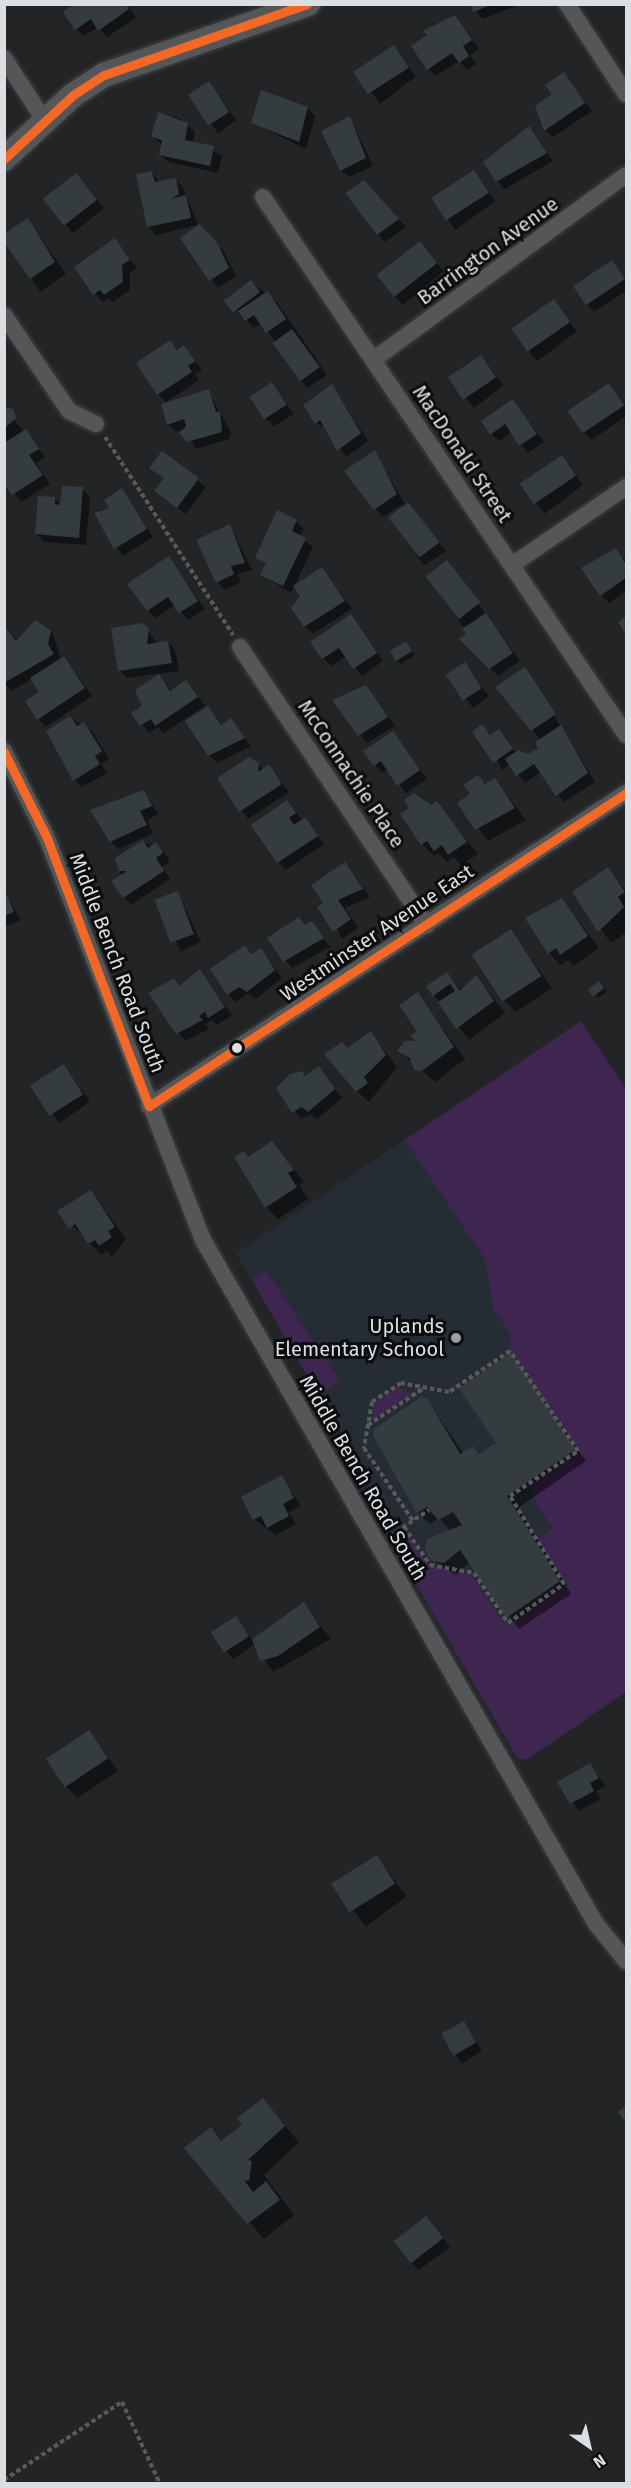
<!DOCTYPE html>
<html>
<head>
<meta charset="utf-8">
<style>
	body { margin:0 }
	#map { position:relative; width:631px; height:2488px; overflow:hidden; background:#222426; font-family:"Fira Sans",sans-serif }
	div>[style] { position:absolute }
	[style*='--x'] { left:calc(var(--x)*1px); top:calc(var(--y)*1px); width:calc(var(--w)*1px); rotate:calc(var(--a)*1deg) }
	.built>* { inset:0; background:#262c34 }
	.green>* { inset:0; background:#3f2650 }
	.shadow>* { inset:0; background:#0007; transform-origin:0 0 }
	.building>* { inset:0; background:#343c40; transform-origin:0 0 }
	.path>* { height:4px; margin-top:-2px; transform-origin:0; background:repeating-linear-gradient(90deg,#58595a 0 4.5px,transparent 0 7.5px) }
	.roads { filter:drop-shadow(0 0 2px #3e3f41) drop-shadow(0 0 2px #3e3f41) }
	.minor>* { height:16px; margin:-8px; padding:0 8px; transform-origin:8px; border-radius:8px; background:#555658 }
	.secondary>* { height:24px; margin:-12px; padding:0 12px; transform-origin:12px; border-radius:12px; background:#555658 }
	.bus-1>* { height:9px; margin:-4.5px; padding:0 4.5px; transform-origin:4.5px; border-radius:4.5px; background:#f36827 }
	.dots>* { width:16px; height:16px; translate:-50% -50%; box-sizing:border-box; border:3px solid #0b0d0f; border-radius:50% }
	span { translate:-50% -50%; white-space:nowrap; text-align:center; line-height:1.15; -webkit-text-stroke:6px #0b0d0f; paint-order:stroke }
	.street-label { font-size:20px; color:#dcdfe1 }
	.poi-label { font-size:20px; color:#dcdfe1 }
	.right { translate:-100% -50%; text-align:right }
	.frame { position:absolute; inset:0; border:6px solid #dcdfe1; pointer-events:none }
	.north { position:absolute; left:559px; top:2416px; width:60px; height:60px; -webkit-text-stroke:4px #0b0d0f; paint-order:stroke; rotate:146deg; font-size:16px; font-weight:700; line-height:24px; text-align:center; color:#dcdfe1 }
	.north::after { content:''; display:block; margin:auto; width:21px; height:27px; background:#dcdfe1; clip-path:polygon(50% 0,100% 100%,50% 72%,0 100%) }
</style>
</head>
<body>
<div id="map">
	<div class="built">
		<div style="clip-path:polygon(581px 1021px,626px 1089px,626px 1692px,526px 1760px,517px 1758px,344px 1463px,356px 1461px,236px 1253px)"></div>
	</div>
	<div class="green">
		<div style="clip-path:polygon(581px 1021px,626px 1089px,626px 1692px,526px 1760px,517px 1758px,391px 1540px,405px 1531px,429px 1566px,471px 1575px,507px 1627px,568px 1585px,537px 1539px,553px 1528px,532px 1496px,534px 1484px,580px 1453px,510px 1350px,511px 1335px,493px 1308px,485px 1259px,405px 1140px)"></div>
		<div style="clip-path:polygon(266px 1271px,339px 1379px,319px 1396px,252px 1280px)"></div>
		<div style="clip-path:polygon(398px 1387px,411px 1394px,372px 1420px,374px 1404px)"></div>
	</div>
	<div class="shadow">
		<div style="clip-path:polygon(78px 4px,127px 4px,136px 18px,107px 37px,98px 27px,84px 36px,76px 29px)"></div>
		<div style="clip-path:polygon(472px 4px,515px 4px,516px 6px,482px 19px)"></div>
		<div style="clip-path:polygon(455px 17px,479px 49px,470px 55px,476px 64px,467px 70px,459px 61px,436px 76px,428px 69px)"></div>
		<div style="left:393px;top:47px;width:37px;height:45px;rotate:52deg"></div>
		<div style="clip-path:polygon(563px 74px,592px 111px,553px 137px,545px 130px)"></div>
		<div style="left:209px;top:83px;width:46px;height:22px;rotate:54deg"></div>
		<div style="clip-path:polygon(307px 108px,315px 116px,306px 149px,253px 123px)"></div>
		<div style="clip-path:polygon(159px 113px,179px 118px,195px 132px,193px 143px,222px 155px,218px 173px,168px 162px,160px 154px,162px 145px,153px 137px)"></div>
		<div style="clip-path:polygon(350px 118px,373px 166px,349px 177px,341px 170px)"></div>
		<div style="clip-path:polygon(529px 128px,553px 161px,505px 189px,497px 181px)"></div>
		<div style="clip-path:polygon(152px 172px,160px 183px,175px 179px,183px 187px,198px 225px,156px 235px,149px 227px,138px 175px)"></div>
		<div style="left:474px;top:172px;width:36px;height:49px;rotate:54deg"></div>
		<div style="clip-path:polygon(83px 182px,104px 208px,73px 233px,66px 225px)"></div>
		<div style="clip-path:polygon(371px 189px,406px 227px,385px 242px,378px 234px)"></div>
		<div style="left:28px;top:220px;width:66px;height:31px;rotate:55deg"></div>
		<div style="clip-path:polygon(199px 226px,224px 252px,236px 276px,218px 288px,182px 238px)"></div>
		<div style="clip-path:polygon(115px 240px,137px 268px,130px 273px,130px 290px,113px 302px,108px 298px,102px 302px,76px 267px)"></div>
		<div style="clip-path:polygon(420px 243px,444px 271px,403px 305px,395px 297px)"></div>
		<div style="clip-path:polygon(612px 262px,626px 280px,626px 291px,594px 312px,587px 304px)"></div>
		<div style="clip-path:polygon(251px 282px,276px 301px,327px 375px,307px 388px,262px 323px,254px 328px,226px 299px)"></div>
		<div style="left:554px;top:301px;width:38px;height:50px;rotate:53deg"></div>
		<div style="clip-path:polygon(170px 342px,179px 351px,184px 347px,202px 370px,195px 374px,199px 380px,166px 402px,158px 394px)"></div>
		<div style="left:481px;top:357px;width:36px;height:37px;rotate:52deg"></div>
		<div style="clip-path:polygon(271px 384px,294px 414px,274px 426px,266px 419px)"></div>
		<div style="clip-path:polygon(609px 385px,626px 407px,626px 416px,592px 440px,584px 432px)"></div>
		<div style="clip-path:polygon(332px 386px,368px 441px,346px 457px,327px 429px,316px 423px)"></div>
		<div style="clip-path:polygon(208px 391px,231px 432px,229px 439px,196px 449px,185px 429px,176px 432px,168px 424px)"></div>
		<div style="clip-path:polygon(513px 401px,544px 442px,528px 453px,512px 432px,499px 441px,491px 434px)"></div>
		<div style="clip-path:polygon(4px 408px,45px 457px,36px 463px,50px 484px,21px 502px,4px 479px)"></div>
		<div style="clip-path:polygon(375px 452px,405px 505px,446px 551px,425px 565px,417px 557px,401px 505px,383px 517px,346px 472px)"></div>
		<div style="clip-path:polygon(162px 453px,206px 487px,186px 514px,164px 498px,165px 479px,151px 467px)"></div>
		<div style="left:562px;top:457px;width:35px;height:48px;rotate:53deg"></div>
		<div style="clip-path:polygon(82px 489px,90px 497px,86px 545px,44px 542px,36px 534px,55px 499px,61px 505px)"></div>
		<div style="clip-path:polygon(122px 490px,153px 537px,123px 556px,95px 517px,99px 510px,111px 509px)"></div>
		<div style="clip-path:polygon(296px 521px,304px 529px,300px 537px,313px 547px,291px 593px,262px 575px)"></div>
		<div style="clip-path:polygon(230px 526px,252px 570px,237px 574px,241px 582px,225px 590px,217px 582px)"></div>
		<div style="clip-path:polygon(616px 550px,626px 562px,626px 591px,609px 603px,601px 595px)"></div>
		<div style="clip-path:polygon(169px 558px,205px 609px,188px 620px,175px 605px,156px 618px,148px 610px)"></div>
		<div style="clip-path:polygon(322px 569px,352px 609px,312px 634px,305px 626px)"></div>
		<div style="clip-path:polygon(454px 570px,520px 661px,498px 676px,461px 639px,468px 634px,457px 618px)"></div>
		<div style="clip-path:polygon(351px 616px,383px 661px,362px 676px,346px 656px,331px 666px,323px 658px)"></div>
		<div style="clip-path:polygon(35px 622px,53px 633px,61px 660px,71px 666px,92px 696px,46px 727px,38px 719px,41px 693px,32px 679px,12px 691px,4px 683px,4px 628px,18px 641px)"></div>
		<div style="clip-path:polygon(143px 625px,158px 644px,168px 642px,175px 650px,179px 671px,127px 678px,119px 670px)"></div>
		<div style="clip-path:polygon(409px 647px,415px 655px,401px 664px,397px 661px)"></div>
		<div style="left:465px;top:664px;width:40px;height:20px;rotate:53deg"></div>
		<div style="clip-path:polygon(525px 669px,595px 782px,564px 802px,541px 772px,525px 783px,510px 764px,502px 770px,482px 726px,492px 736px,499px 731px,516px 753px,529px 756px,540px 748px,541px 740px,497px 688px)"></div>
		<div style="clip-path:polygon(159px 676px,172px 691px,186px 682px,205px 706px,164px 733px,158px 727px,149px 733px,133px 714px,144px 707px)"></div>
		<div style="clip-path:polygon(366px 687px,395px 726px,367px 743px,334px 701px)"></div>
		<div style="clip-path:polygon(208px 708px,222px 725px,231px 720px,251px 746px,217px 763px,209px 755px)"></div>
		<div style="clip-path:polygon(70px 718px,92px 731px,109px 759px,101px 764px,107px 773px,82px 787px,75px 780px)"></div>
		<div style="clip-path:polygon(393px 733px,427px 779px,406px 793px,388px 769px,382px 773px,375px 765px)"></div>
		<div style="clip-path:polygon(258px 764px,264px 770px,269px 766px,289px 792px,248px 819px,219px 779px)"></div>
		<div style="clip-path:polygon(478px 777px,487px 785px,495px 780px,526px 820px,488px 841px,459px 803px,472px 795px)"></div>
		<div style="clip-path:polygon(144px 792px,158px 814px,147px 820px,153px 833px,119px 849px,111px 842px)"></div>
		<div style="clip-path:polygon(287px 802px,324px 844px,286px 870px,278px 862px)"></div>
		<div style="clip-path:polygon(436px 803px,478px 854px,461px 865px,453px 857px,447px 862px,438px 853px,434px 856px,422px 844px)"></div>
		<div style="clip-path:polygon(143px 842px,164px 852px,170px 862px,162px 867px,170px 879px,131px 905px,124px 897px,120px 870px)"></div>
		<div style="clip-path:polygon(345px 864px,370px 897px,345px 908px,358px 928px,342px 939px,325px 904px)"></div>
		<div style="clip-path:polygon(608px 869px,626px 891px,625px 933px,611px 943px,574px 892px)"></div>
		<div style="clip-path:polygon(4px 892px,21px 920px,4px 927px)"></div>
		<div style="left:178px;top:893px;width:54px;height:22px;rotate:65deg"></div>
		<div style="clip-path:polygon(562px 900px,599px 948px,573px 966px,568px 960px,561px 965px,549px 953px,527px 918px)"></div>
		<div style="clip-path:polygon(299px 919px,306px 926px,312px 923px,330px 947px,292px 968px,269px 938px)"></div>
		<div style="clip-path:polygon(511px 931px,552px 988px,516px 1012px,505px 1001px)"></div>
		<div style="clip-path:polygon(245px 946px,253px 955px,261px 950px,282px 978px,256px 999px,247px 994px,236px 1002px,228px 994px)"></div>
		<div style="clip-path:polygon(200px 971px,232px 1015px,217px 1025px,212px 1020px,206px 1024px,209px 1029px,185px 1041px,150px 993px,173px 980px,180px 987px)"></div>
		<div style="clip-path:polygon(447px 974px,462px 991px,476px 977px,505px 1013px,469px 1040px,434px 995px)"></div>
		<div style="clip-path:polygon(603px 986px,607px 992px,598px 998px,595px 995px)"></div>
		<div style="clip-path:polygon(417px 994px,465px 1059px,435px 1082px,399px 1051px,418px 1043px)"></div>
		<div style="clip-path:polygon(371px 1033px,397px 1067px,369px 1102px,357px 1091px,348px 1049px)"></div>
		<div style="left:64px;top:1066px;width:44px;height:37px;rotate:54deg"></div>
		<div style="clip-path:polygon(319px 1068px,342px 1098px,317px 1119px,310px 1114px,301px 1119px,278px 1089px)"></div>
		<div style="clip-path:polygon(272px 1142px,304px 1182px,299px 1185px,308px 1199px,278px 1219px,266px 1207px)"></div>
		<div style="clip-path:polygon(91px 1191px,126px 1239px,112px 1257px,107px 1251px,101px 1255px,60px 1212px)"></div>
		<div style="clip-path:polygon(511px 1355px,586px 1461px,518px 1508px,571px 1594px,519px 1629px,470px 1562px,456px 1575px,433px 1560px,451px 1531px,439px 1518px,430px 1524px,418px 1512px,374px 1436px,427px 1400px,464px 1454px,473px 1448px,481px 1455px,498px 1444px)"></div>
		<div style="clip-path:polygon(281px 1477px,301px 1506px,289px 1512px,296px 1524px,276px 1535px,254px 1519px)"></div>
		<div style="clip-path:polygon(303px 1604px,331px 1639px,273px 1672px,255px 1644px,233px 1659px,213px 1633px,236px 1618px,253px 1640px)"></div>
		<div style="clip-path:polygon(89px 1732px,118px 1771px,77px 1798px,66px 1786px)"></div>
		<div style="clip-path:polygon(590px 1764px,606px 1786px,596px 1791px,601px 1799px,579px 1811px,559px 1782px)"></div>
		<div style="left:377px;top:1857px;width:49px;height:51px;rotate:53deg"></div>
		<div style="left:464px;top:2023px;width:33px;height:24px;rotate:57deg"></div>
		<div style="clip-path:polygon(263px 2100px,299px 2142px,264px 2175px,294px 2215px,264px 2239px,186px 2148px,211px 2129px,223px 2142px,245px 2125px)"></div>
		<div style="clip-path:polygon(426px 2218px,450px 2247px,419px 2270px,411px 2263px)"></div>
	</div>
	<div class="building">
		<div style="clip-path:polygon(75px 4px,126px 4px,129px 9px,98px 31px,91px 19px,75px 30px,63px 12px)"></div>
		<div style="clip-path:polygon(470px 4px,491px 4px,491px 5px,473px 12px)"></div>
		<div style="clip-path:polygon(455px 15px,472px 40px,463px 46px,469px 56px,459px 63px,452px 53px,427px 70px,411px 46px,427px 35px,423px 31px)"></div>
		<div style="left:394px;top:45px;width:27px;height:49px;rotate:57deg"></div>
		<div style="clip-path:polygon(564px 72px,585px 103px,544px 131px,535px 106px,552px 94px,545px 85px)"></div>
		<div style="left:209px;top:81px;width:37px;height:25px;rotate:57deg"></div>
		<div style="clip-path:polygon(261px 90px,308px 107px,299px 142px,251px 123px)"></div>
		<div style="clip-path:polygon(158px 112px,188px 123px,185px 140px,214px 146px,210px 166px,159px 155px,162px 140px,151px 137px)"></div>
		<div style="clip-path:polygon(350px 116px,366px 158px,340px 171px,321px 131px)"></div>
		<div style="clip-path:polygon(529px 126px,547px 153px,496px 182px,483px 162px)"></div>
		<div style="left:474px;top:170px;width:27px;height:51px;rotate:57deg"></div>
		<div style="clip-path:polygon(152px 171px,155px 182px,176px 178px,179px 194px,171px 199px,186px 195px,191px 218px,147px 227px,136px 174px)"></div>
		<div style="left:76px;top:173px;width:34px;height:42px;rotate:52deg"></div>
		<div style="clip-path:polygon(364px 180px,399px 219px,377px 235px,345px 193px)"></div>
		<div style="clip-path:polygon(28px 218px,55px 262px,30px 279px,4px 242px,4px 234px)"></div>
		<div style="clip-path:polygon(199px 224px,217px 242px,229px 268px,209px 281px,180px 238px)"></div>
		<div style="clip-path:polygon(115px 238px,130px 260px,122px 265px,123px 282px,104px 295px,100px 290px,93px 295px,74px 267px)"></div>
		<div style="left:420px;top:241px;width:28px;height:55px;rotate:52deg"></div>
		<div style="left:612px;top:260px;width:23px;height:47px;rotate:56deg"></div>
		<div style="left:251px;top:280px;width:15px;height:34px;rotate:53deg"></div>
		<div style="clip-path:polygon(268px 291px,286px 319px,266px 333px,254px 315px,245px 321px,238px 311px)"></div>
		<div style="left:554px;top:299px;width:28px;height:52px;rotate:55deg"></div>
		<div style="left:292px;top:329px;width:47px;height:24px;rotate:54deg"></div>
		<div style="clip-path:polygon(170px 340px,177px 350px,184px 345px,195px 361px,188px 366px,192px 372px,157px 395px,136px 363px)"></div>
		<div style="left:481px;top:355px;width:27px;height:40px;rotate:56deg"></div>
		<div style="left:272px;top:382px;width:27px;height:27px;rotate:57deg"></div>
		<div style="left:609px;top:383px;width:27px;height:50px;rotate:56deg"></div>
		<div style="clip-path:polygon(332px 384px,361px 433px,337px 451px,320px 420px,315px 424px,303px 405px)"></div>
		<div style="clip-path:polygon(209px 389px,216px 412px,220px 411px,222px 432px,187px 442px,179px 433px,186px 426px,184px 419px,167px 425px,161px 404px)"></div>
		<div style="clip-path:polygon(513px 399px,537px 434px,519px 446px,505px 424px,490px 435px,481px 421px)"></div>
		<div style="clip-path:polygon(4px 407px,13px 409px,16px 418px,4px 429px)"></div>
		<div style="clip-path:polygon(26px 429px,39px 449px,29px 455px,43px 475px,12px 495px,4px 484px,4px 443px)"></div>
		<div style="clip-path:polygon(375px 450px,397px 494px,374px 510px,344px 471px)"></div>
		<div style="clip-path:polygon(162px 451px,199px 478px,177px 508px,154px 491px,164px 478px,149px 468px)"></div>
		<div style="left:562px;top:455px;width:25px;height:51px;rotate:56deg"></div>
		<div style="clip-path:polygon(62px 486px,83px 487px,79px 538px,35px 534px,38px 496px,55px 497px,55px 504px,60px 505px)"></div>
		<div style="clip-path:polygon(122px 488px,147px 529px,114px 549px,94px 513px,109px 508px,104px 500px)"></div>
		<div style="left:408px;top:502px;width:51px;height:25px;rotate:52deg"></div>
		<div style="clip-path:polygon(277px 510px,297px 520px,292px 531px,306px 538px,283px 586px,260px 575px,266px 563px,255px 558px)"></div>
		<div style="clip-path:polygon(230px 524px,245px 563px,231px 566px,234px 574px,216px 583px,196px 540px)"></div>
		<div style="clip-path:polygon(616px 548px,626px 564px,626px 578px,600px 596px,581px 568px)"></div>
		<div style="clip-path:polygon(169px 556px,198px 601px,179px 613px,168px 597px,147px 611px,127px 584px)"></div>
		<div style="left:447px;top:560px;width:54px;height:27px;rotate:52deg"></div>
		<div style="clip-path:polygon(322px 567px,345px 601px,304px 627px,291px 608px,300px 596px,293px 586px)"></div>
		<div style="clip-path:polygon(486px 613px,513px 653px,489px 669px,459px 639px,466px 634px,462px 629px)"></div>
		<div style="clip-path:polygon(351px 614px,377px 653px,353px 669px,339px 648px,322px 659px,310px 642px)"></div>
		<div style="clip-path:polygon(626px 616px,626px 635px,618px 622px)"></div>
		<div style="clip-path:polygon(35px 620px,51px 631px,48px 644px,54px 654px,4px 683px,4px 626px,16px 641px)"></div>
		<div style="clip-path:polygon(143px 623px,149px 628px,147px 644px,168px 641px,172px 663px,118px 671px,111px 628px)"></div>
		<div style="left:406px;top:641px;width:12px;height:19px;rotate:59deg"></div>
		<div style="clip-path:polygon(64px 656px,85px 688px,37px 720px,25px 701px,39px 692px,30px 678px)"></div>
		<div style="left:465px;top:662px;width:31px;height:23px;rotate:57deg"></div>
		<div style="clip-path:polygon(525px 667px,556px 714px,531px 731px,495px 687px)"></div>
		<div style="clip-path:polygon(159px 674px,170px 691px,186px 680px,198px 697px,155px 726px,151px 719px,140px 726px,131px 713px,142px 706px,135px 690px)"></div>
		<div style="clip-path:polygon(366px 685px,388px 717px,358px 736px,332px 700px)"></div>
		<div style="clip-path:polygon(208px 706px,221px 725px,231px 718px,245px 738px,208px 756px,185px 721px)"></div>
		<div style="clip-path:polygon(70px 716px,77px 726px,84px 722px,102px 751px,95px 756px,100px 764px,73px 781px,46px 731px)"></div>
		<div style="clip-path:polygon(482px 724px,490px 735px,499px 729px,513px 749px,493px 763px,472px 732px)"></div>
		<div style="clip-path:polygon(561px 725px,588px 773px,556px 796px,534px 764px,516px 776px,505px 759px,518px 750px,528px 754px,538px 748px,535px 742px)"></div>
		<div style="clip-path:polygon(393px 731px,420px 770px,397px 786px,381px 761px,374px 766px,363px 751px)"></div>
		<div style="clip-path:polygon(249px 757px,259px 763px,258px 772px,269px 764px,282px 784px,239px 812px,217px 778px)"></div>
		<div style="clip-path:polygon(478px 775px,485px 784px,495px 778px,515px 808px,475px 830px,457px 803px,470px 794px,463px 785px)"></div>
		<div style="clip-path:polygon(144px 790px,152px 806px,140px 811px,147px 825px,110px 842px,90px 810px)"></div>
		<div style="clip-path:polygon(414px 793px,431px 805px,437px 801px,467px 842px,448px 855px,442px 845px,434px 851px,427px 841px,421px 845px,400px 814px,409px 808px,404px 800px)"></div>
		<div style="clip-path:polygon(287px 800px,296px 813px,289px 818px,294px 825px,305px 817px,318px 836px,277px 863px,251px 825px)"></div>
		<div style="clip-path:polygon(143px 840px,148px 848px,156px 842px,163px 853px,156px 858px,164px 871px,123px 898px,111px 881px,127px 871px,119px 871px,115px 858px)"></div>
		<div style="clip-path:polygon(345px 862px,363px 889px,338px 900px,351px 919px,333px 932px,317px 907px,323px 903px,311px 885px)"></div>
		<div style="clip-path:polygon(608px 867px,625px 892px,618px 897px,624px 907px,598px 932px,572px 892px)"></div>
		<div style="clip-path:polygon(4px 889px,14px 912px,4px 916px)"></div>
		<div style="left:178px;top:891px;width:46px;height:25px;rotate:70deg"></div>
		<div style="clip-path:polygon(562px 898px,588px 936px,560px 955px,556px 948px,548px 954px,525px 918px)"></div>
		<div style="clip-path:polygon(299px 917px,305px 925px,312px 921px,324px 938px,283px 962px,267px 938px)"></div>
		<div style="left:511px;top:929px;width:56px;height:47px;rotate:57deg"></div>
		<div style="clip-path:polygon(245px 945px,251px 954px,261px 948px,275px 970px,247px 992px,239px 987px,227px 995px,210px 969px)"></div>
		<div style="clip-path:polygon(200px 969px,225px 1007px,208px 1018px,205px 1012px,199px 1016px,203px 1020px,176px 1034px,148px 993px,174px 978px,179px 986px)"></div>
		<div style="clip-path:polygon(447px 972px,460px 991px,476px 975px,494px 1001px,456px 1029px,438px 1002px,455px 991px,450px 984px,433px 996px,426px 986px)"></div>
		<div style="left:599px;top:981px;width:9px;height:14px;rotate:54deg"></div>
		<div style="clip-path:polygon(418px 992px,454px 1047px,422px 1071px,414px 1070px,410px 1058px,397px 1051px,405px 1041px,415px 1041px,411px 1035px,417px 1032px,399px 1005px)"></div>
		<div style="clip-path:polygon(371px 1031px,386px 1055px,364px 1077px,368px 1083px,356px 1092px,324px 1054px,342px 1042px,347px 1048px)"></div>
		<div style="left:64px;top:1064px;width:36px;height:40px;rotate:58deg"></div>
		<div style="clip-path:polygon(319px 1066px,335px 1089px,308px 1112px,301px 1107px,292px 1113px,276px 1088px,290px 1074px,302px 1071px,305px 1076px)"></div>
		<div style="clip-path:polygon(272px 1141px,294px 1170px,288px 1173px,297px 1187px,265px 1208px,234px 1157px,244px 1151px,248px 1157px)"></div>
		<div style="clip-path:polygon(91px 1190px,115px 1227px,108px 1231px,112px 1237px,99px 1246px,95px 1240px,88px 1244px,75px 1224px,69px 1229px,57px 1211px)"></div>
		<div style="clip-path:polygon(511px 1353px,576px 1449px,507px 1496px,560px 1581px,506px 1618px,460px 1550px,444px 1563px,432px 1561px,425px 1551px,427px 1539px,462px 1525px,453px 1512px,438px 1520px,427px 1507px,417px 1513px,373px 1436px,374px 1429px,421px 1397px,427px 1398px,460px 1454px,473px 1446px,479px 1454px,496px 1443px,459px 1388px)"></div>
		<div style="clip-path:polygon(282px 1475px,294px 1498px,283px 1504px,289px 1516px,267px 1528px,261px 1516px,253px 1520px,241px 1497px)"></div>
		<div style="clip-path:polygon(304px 1602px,320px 1627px,278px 1656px,260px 1661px,252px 1639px)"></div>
		<div style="left:236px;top:1616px;width:24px;height:30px;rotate:57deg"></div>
		<div style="left:89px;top:1730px;width:34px;height:52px;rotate:56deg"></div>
		<div style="clip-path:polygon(590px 1763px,599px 1778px,590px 1783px,594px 1791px,570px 1804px,557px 1782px)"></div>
		<div style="left:377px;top:1855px;width:34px;height:54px;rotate:58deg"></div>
		<div style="left:464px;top:2021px;width:25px;height:26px;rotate:61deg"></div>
		<div style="clip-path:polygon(263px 2098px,285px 2126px,248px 2160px,252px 2161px,249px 2181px,244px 2180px,253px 2192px,266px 2181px,280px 2200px,247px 2224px,184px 2148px,211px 2127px,221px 2141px,242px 2125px,237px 2118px)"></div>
		<div style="clip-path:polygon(626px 2105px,626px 2123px,618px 2112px)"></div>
		<div style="left:426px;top:2216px;width:28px;height:41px;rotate:52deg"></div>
	</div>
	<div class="path">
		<div style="--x:105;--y:437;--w:236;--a:57.1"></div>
		<div style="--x:368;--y:1425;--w:67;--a:-33.5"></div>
		<div style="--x:404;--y:1527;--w:46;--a:55.6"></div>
		<div style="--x:430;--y:1565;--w:45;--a:10.3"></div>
		<div style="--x:474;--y:1573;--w:60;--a:55.8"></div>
		<div style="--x:508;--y:1623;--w:68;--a:-34.9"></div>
		<div style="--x:564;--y:1584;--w:103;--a:-121.5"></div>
		<div style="--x:510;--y:1496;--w:82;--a:-33.5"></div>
		<div style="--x:578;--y:1451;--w:121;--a:-124.2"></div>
		<div style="--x:510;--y:1351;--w:73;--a:146.1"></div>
		<div style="--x:449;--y:1392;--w:49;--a:-169.4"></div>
		<div style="--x:401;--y:1383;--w:35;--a:147"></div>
		<div style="--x:372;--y:1402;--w:47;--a:99.9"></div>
		<div style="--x:364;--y:1448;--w:88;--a:56.1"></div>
		<div style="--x:390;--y:1536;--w:47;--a:-33.7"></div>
		<div style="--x:4;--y:2480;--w:141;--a:-33.5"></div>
		<div style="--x:122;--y:2402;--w:90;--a:65.1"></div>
	</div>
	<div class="roads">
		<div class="minor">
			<div style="--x:567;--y:4;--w:108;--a:56.8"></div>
			<div style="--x:4;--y:58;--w:74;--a:57.2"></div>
			<div style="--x:263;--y:197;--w:649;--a:55.99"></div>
			<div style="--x:4;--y:315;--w:116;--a:55.9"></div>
			<div style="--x:69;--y:411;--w:30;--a:26"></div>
			<div style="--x:373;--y:360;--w:313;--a:-36.2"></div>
			<div style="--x:512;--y:565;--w:138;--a:-34.4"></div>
			<div style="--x:240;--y:647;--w:335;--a:56.1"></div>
			<div style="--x:4;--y:751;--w:97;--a:63.7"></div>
			<div style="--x:47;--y:838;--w:431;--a:68.8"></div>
			<div style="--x:203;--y:1240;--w:789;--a:60.12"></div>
			<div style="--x:596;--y:1924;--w:48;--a:51"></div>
			<div style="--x:149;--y:1106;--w:571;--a:-33.27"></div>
		</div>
		<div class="secondary">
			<div style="--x:4;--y:159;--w:94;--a:-42.8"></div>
			<div style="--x:73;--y:95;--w:37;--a:-33"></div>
			<div style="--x:104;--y:75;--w:216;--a:-19.2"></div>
		</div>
	</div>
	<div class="bus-1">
		<div style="--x:4;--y:159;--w:94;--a:-42.8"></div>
		<div style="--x:73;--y:95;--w:37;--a:-33"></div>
		<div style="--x:104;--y:75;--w:215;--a:-19.3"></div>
		<div style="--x:4;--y:752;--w:96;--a:63.4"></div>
		<div style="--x:47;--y:838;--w:287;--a:69.2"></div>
		<div style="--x:149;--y:1106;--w:571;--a:-33.27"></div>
	</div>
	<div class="dots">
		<div style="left:237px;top:1048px;background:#dcdfe1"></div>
		<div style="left:456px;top:1338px;background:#9b9ea0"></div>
	</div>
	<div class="street-label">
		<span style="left:488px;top:251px;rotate:-36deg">Barrington Avenue</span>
		<span style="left:462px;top:454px;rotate:56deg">MacDonald Street</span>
		<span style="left:351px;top:774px;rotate:56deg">McConnachie Place</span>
		<span style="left:377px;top:933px;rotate:-34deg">Westminster Avenue East</span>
		<span style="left:117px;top:963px;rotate:69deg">Middle Bench Road South</span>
		<span style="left:363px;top:1478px;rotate:60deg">Middle Bench Road South</span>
	</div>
	<div class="poi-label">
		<span class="right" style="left:444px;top:1338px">Uplands<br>Elementary School</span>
	</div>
	<div class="frame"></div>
	<div class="north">N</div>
</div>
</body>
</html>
